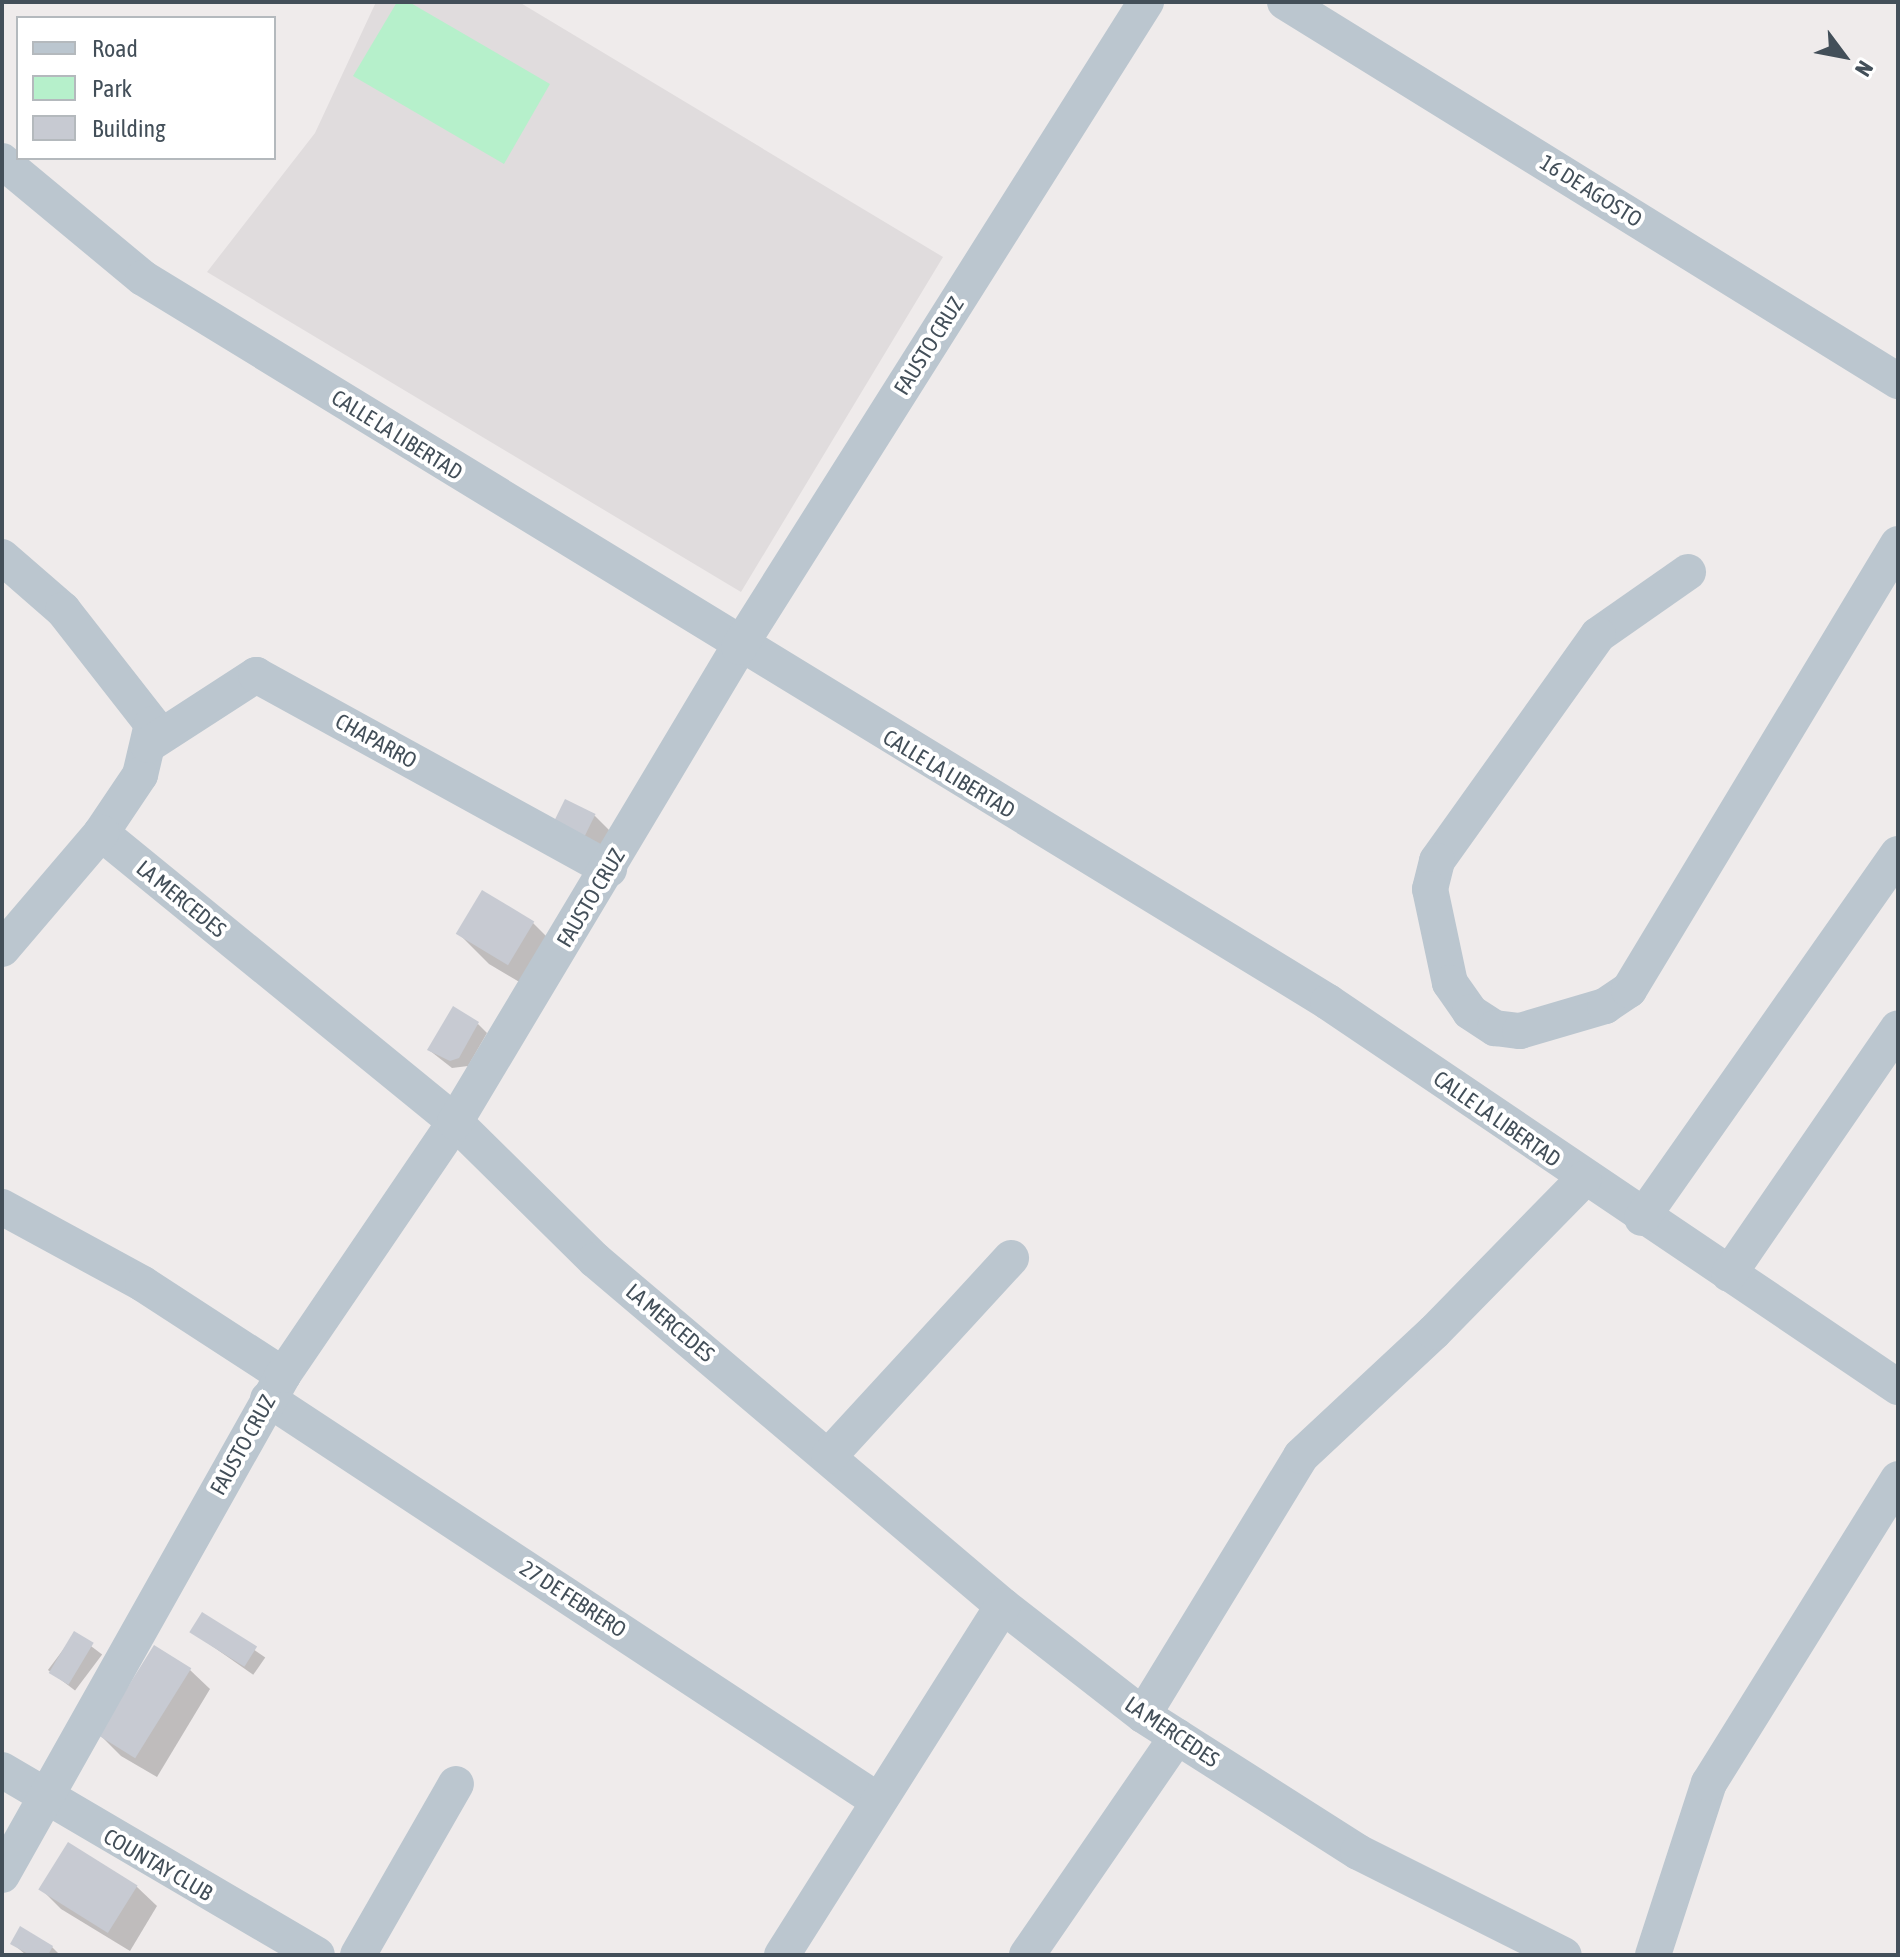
<!DOCTYPE html>
<html>
<head>
<meta charset="utf-8">
<style>
	body { margin:0 }
	#map { position:relative; width:1900px; height:1957px; overflow:hidden; background:#efebeb; font-family:"Asap Condensed",sans-serif }
	div>[style] { position:absolute }
	[style*='--x'] { left:calc(var(--x)*1px); top:calc(var(--y)*1px); width:calc(var(--w)*1px); rotate:calc(var(--a)*1deg) }
	.education>* { inset:0; background:#e0dcdd }
	.green>* { inset:0; background:#b6f0cb }
	.shadow>* { inset:0; background:#0003; transform-origin:0 0 }
	.building>* { inset:0; background:#c7cad2; transform-origin:0 0 }
	.minor>* { height:36px; margin:-18px; padding:0 18px; transform-origin:18px; border-radius:18px; background:#bbc6cf }
	span { translate:-50% -50%; white-space:nowrap; text-align:center; line-height:1.15; -webkit-text-stroke:8px #fff; paint-order:stroke }
	.street-label { font-size:22px; color:#434f59 }
	.frame { position:absolute; inset:0; border:4px solid #434f59; pointer-events:none }
	.legend { position:absolute; left:16px; top:16px; width:260px; height:144px; box-sizing:border-box; background:#fff; border:2px solid #b4b9bd; margin:0; padding:10px 14px; list-style:none; font-size:24px; color:#434f59 }
	.legend li { display:flex; align-items:center; gap:16px; height:40px }
	.legend b { width:40px; border:2px solid #b4b9bd }
	.north { position:absolute; left:1804px; top:16px; width:80px; height:80px; -webkit-text-stroke:6px #fff; paint-order:stroke; rotate:122deg; font-size:22px; font-weight:700; line-height:32px; text-align:center; color:#434f59 }
	.north::after { content:''; display:block; margin:auto; width:28px; height:36px; background:#434f59; clip-path:polygon(50% 0,100% 100%,50% 72%,0 100%) }
</style>
</head>
<body>
<div id="map">
	<div class="education">
		<div style="clip-path:polygon(376px 2px,519px 2px,943px 257px,741px 592px,207px 272px,315px 133px)"></div>
	</div>
	<div class="green">
		<div style="clip-path:polygon(397px 2px,409px 2px,550px 84px,504px 164px,353px 76px)"></div>
	</div>
	<div class="shadow">
		<div style="clip-path:polygon(595px 816px,625px 846px,615px 866px,556px 822px)"></div>
		<div style="clip-path:polygon(532px 922px,562px 952px,538px 993px,489px 964px,459px 934px)"></div>
		<div style="clip-path:polygon(478px 1024px,487px 1033px,468px 1066px,452px 1068px,429px 1050px)"></div>
		<div style="left:203px;top:1614px;width:76px;height:21px;rotate:35deg"></div>
		<div style="left:75px;top:1634px;width:34px;height:45px;rotate:37deg"></div>
		<div style="clip-path:polygon(155px 1648px,190px 1670px,210px 1689px,157px 1777px,121px 1756px,101px 1736px)"></div>
		<div style="clip-path:polygon(69px 1844px,137px 1887px,157px 1906px,130px 1951px,61px 1909px,41px 1889px)"></div>
		<div style="clip-path:polygon(12px 1943px,52px 1947px,60px 1955px,26px 1955px)"></div>
	</div>
	<div class="building">
		<div style="left:565px;top:799px;width:34px;height:26px;rotate:26deg"></div>
		<div style="left:482px;top:890px;width:61px;height:51px;rotate:31deg"></div>
		<div style="clip-path:polygon(453px 1006px,479px 1022px,459px 1058px,450px 1061px,427px 1050px)"></div>
		<div style="left:202px;top:1612px;width:65px;height:24px;rotate:32deg"></div>
		<div style="left:74px;top:1631px;width:23px;height:49px;rotate:31deg"></div>
		<div style="left:154px;top:1645px;width:44px;height:106px;rotate:32deg"></div>
		<div style="left:68px;top:1842px;width:82px;height:56px;rotate:32deg"></div>
		<div style="clip-path:polygon(20px 1926px,53px 1946px,48px 1955px,30px 1955px,10px 1944px)"></div>
	</div>
	<div class="minor">
		<div style="--x:1285;--y:2;--w:721;--a:31.73"></div>
		<div style="--x:2;--y:161;--w:183;--a:39.7"></div>
		<div style="--x:143;--y:278;--w:1389;--a:31.42"></div>
		<div style="--x:1328;--y:1002;--w:688;--a:34.04"></div>
		<div style="--x:2;--y:557;--w:81;--a:41"></div>
		<div style="--x:63;--y:610;--w:145;--a:52"></div>
		<div style="--x:152;--y:724;--w:52;--a:103.2"></div>
		<div style="--x:140;--y:775;--w:70;--a:123.9"></div>
		<div style="--x:101;--y:833;--w:457;--a:39.2"></div>
		<div style="--x:455;--y:1122;--w:197;--a:44.6"></div>
		<div style="--x:595;--y:1260;--w:535;--a:40.3"></div>
		<div style="--x:1003;--y:1606;--w:177;--a:37.9"></div>
		<div style="--x:1143;--y:1715;--w:255;--a:32.5"></div>
		<div style="--x:1358;--y:1852;--w:230;--a:26.6"></div>
		<div style="--x:1688;--y:572;--w:110;--a:145"></div>
		<div style="--x:1598;--y:635;--w:277;--a:125.5"></div>
		<div style="--x:1437;--y:861;--w:29;--a:104"></div>
		<div style="--x:1430;--y:889;--w:96;--a:78"></div>
		<div style="--x:1450;--y:983;--w:35;--a:55"></div>
		<div style="--x:1470;--y:1012;--w:30;--a:33"></div>
		<div style="--x:1495;--y:1028;--w:25;--a:7"></div>
		<div style="--x:1520;--y:1031;--w:89;--a:-16.4"></div>
		<div style="--x:1605;--y:1006;--w:29;--a:-34"></div>
		<div style="--x:1629;--y:990;--w:521;--a:-58.9"></div>
		<div style="--x:148;--y:745;--w:129;--a:-32.9"></div>
		<div style="--x:256;--y:675;--w:403;--a:28.8"></div>
		<div style="--x:2;--y:949;--w:153;--a:-49.5"></div>
		<div style="--x:2;--y:1207;--w:161;--a:28.6"></div>
		<div style="--x:143;--y:1284;--w:167;--a:33"></div>
		<div style="--x:1642;--y:1218;--w:445;--a:-54.9"></div>
		<div style="--x:1729;--y:1274;--w:298;--a:-55.5"></div>
		<div style="--x:268;--y:1399;--w:729;--a:33.36"></div>
		<div style="--x:829;--y:1456;--w:269;--a:-47.4"></div>
		<div style="--x:1143;--y:1715;--w:303;--a:-58.6"></div>
		<div style="--x:1301;--y:1456;--w:182;--a:-43"></div>
		<div style="--x:1434;--y:1332;--w:214;--a:-45.6"></div>
		<div style="--x:2;--y:1770;--w:365;--a:30.4"></div>
		<div style="--x:2;--y:1875;--w:574;--a:-60.66"></div>
		<div style="--x:283;--y:1375;--w:306;--a:-55.8"></div>
		<div style="--x:455;--y:1122;--w:553;--a:-59.13"></div>
		<div style="--x:739;--y:647;--w:763;--a:-57.75"></div>
		<div style="--x:358;--y:1955;--w:197;--a:-60.2"></div>
		<div style="--x:782;--y:1955;--w:413;--a:-57.7"></div>
		<div style="--x:1027;--y:1955;--w:265;--a:-55.5"></div>
		<div style="--x:1653;--y:1955;--w:181;--a:-72"></div>
		<div style="--x:1709;--y:1783;--w:358;--a:-58.1"></div>
	</div>
	<div class="street-label">
		<span style="left:1591px;top:191px;rotate:32deg">16 DE AGOSTO</span>
		<span style="left:929px;top:346px;rotate:-58deg">FAUSTO CRUZ</span>
		<span style="left:397px;top:435px;rotate:32deg">CALLE LA LIBERTAD</span>
		<span style="left:376px;top:741px;rotate:29deg">CHAPARRO</span>
		<span style="left:949px;top:774px;rotate:31deg">CALLE LA LIBERTAD</span>
		<span style="left:591px;top:898px;rotate:-59deg">FAUSTO CRUZ</span>
		<span style="left:181px;top:899px;rotate:39deg">LA MERCEDES</span>
		<span style="left:1497px;top:1119px;rotate:35deg">CALLE LA LIBERTAD</span>
		<span style="left:670px;top:1323px;rotate:40deg">LA MERCEDES</span>
		<span style="left:243px;top:1445px;rotate:-61deg">FAUSTO CRUZ</span>
		<span style="left:573px;top:1599px;rotate:33deg">27 DE FEBRERO</span>
		<span style="left:1172px;top:1732px;rotate:34deg">LA MERCEDES</span>
		<span style="left:158px;top:1865px;rotate:30deg">COUNTAY CLUB</span>
	</div>
	<div class="frame"></div>
	<ul class="legend">
	<li><b style="height:10px;background:#bbc6cf"></b>Road</li>
	<li><b style="height:22px;background:#b6f0cb"></b>Park</li>
	<li><b style="height:22px;background:#c7cad2"></b>Building</li>
	</ul>
	<div class="north">N</div>
</div>
</body>
</html>
